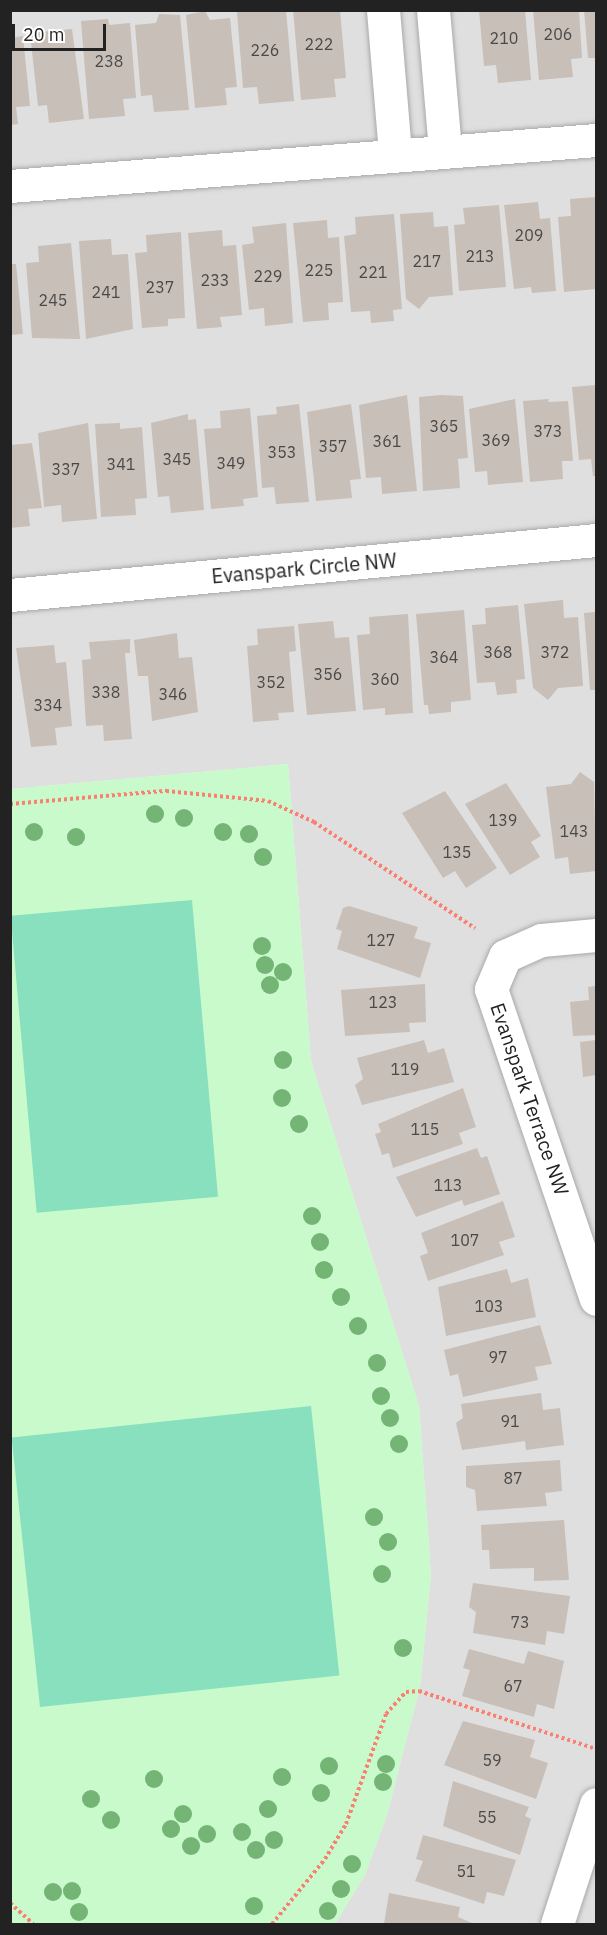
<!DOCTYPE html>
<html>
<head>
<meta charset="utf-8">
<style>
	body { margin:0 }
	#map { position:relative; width:607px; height:1935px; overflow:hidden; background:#f2efe9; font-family:"IBM Plex Sans",sans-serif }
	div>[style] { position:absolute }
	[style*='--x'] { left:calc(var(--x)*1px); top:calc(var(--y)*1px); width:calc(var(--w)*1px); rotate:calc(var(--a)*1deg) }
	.residential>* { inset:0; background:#e0dfdf }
	.park>* { inset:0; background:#c8facc }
	.pitch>* { inset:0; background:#88e0be; transform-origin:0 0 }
	.building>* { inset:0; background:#c7bfb8 }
	.path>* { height:4px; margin-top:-2px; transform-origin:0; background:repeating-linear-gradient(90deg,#fa8072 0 3px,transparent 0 6px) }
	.roads { filter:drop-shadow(0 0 2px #a9a9a9) drop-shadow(0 0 2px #a9a9a9) }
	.minor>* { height:33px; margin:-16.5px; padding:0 16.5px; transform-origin:16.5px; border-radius:16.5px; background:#fff }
	.trees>* { width:18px; height:18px; margin:-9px; border-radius:50%; background:#74b475 }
	span { translate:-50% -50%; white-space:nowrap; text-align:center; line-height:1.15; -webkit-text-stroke:4.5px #fff; paint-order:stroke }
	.number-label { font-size:16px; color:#4b4948 }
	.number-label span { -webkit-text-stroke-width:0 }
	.street-label { font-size:20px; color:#222 }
	.frame { position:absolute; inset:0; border:12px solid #222; pointer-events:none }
	.scale { position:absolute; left:12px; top:24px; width:94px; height:27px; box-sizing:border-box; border:3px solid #222; border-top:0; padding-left:8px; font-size:18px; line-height:21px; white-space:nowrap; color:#222; -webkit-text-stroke:4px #fff; paint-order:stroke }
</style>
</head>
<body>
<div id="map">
	<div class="residential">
		<div style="clip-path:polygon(11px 11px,596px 11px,596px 1924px,335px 1924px,365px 1875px,387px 1815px,420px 1687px,431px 1574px,419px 1406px,311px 1061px,288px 764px,11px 789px)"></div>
	</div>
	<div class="park">
		<div style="clip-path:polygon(288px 764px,311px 1061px,419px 1406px,431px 1574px,420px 1687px,387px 1815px,365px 1875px,335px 1924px,11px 1924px,11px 789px)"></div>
	</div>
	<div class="pitch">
		<div style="left:192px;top:900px;width:298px;height:182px;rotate:85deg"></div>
		<div style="left:311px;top:1406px;width:271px;height:301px;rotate:84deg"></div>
	</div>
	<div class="building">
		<div style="clip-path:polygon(258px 10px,286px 10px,294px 101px,259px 104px,257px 87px,243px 88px,237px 12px)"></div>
		<div style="clip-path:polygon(293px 10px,340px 10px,346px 78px,334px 79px,336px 97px,301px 100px)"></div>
		<div style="clip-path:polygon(479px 10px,525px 10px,531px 80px,498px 83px,496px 65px,484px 66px)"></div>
		<div style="clip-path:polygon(533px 10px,579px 10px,582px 58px,571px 59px,573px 77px,539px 80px)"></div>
		<div style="clip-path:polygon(584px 10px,596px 10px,596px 58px,588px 58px)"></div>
		<div style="clip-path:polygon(205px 11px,210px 20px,230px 18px,237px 87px,225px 88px,227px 105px,195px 108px,186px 15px)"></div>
		<div style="clip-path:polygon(159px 14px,180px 15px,189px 110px,154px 112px,152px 95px,141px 96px,135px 25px,156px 23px)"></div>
		<div style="clip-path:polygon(108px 19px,109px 25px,130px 23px,136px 98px,123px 99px,125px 116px,89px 119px,81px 21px)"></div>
		<div style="clip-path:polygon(72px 29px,84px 119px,49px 123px,47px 105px,38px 106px,30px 33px)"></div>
		<div style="clip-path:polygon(23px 36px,30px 106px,16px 107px,18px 124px,10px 125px,10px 38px)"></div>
		<div style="clip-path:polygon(596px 197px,596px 289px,564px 292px,558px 217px,571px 216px,570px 199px)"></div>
		<div style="clip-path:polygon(538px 202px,540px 219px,550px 218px,556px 291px,532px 293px,531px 287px,514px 289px,504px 205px)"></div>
		<div style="clip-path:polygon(499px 205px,506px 287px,459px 291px,454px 225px,465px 224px,463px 208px)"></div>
		<div style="clip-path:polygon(433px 212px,434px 227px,448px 226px,453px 295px,429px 297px,419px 309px,406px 299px,400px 214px)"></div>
		<div style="clip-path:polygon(394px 214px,402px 309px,393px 310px,394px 321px,371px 323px,370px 311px,351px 312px,344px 236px,356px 234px,355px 217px)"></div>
		<div style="clip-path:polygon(327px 220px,328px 238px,339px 237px,343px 302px,328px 303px,329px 320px,303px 322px,293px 223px)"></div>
		<div style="clip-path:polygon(286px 223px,293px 323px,265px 326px,264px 308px,249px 310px,242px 245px,254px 243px,252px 227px)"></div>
		<div style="clip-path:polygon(222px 230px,223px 246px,236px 245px,242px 315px,220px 317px,222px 327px,197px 329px,188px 233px)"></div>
		<div style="clip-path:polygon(181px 232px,185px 318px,168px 319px,168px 326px,142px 328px,135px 253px,147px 252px,146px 235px)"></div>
		<div style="clip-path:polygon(111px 239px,112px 255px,128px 254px,133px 329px,86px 339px,79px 241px)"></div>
		<div style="clip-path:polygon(71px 243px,80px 339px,32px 338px,26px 263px,39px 262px,38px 246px)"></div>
		<div style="clip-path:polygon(10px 264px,16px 264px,23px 334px,10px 335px)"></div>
		<div style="clip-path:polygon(596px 385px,596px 476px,593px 476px,591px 459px,579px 460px,572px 387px)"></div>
		<div style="clip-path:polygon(407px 395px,417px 491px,382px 494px,381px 477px,366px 478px,359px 405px)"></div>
		<div style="clip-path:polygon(441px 395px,463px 396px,468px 458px,458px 459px,460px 488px,423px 491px,419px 397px)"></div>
		<div style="clip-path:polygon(515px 399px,523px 482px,488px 485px,487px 471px,475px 472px,469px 409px)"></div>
		<div style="clip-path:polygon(549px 399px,548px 402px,568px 401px,573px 461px,562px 461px,563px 479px,530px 482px,523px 401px)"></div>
		<div style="clip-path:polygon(299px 404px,309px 502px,276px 504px,274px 487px,262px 488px,257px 416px,277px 414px,276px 407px)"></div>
		<div style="clip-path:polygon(351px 404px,361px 479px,350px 480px,352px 498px,316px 501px,307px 412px)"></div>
		<div style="clip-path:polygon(250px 408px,258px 497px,243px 499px,244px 506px,211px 509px,204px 429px,221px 428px,220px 411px)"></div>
		<div style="clip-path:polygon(188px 414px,188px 420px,196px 419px,204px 510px,171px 513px,169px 496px,158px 497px,151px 423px)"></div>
		<div style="clip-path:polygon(88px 423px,97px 519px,62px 522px,61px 505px,44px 507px,38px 433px)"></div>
		<div style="clip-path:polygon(120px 423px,120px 429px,142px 427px,147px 498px,135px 499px,136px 515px,101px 517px,95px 424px)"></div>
		<div style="clip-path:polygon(32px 443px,42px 508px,28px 509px,30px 526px,10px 528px,10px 445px)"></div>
		<div style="clip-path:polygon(563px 600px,564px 618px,578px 617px,583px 686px,558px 688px,548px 700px,533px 688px,524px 604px)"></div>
		<div style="clip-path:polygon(518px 605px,525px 679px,516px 680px,517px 693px,497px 695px,495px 682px,477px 683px,472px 625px,486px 624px,485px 608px)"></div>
		<div style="clip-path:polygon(464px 610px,471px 700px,451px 702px,451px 712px,429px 714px,428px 705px,424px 705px,416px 614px)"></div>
		<div style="clip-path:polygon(596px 612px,596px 690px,590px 690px,584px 613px)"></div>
		<div style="clip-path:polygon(408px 614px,413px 713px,385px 715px,385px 708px,363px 710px,357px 635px,370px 634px,369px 617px)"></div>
		<div style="clip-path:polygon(333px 621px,335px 638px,349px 637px,356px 711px,307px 715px,298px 624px)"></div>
		<div style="clip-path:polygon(294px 626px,296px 651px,289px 652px,294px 712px,278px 713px,279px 720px,253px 722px,247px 646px,258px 645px,257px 629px)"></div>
		<div style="clip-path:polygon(177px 633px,179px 658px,192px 657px,198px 712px,152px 721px,148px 676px,138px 676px,134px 640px)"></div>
		<div style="clip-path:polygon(130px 639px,130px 653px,125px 653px,132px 739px,104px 741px,103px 725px,86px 726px,82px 660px,91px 659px,89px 642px)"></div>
		<div style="clip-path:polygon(54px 645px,56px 663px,66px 662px,72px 726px,55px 728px,57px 745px,31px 747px,16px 648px)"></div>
		<div style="clip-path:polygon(580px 772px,594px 782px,596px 871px,570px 874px,568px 857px,555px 859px,546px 787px,571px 784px)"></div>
		<div style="clip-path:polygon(506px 783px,541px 836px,531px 842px,540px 857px,510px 875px,465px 804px)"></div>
		<div style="clip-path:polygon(445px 791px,497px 868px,466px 888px,455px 871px,443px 878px,402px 813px)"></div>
		<div style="clip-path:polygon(349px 906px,418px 927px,414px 938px,431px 943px,420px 978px,337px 949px,342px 931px,336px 929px,343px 908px)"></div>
		<div style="clip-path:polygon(425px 984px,426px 1022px,409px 1023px,410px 1032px,345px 1036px,341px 990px)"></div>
		<div style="clip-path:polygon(596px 986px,596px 1035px,573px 1036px,570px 1002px,589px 1000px,588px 987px)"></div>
		<div style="clip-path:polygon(424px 1040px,428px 1053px,444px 1048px,454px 1082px,362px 1105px,355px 1085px,363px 1079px,357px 1058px)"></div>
		<div style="clip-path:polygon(596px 1040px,596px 1075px,583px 1077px,580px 1042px)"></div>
		<div style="clip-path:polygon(463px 1088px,476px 1127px,459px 1133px,463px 1144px,393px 1168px,389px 1153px,382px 1155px,375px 1134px,381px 1132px,378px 1124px)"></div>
		<div style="clip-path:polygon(477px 1148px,481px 1158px,487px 1156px,500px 1194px,464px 1206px,462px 1200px,416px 1217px,396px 1177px)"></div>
		<div style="clip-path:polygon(503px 1201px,515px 1237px,499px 1242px,504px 1255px,428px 1281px,420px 1256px,428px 1253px,421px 1233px)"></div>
		<div style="clip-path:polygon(507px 1269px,511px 1283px,528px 1278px,536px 1317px,446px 1336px,438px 1287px)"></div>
		<div style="clip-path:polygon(540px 1325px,552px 1364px,535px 1367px,538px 1380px,463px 1397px,458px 1374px,450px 1376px,444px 1350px)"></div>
		<div style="clip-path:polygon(541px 1393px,543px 1410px,560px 1408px,564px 1445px,526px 1450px,525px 1441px,462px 1450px,456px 1423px,463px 1418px,461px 1404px)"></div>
		<div style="clip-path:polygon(560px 1460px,562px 1491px,545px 1493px,547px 1506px,477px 1511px,475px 1490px,466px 1487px,466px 1466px)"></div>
		<div style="clip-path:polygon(564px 1520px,569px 1580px,534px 1581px,534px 1568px,490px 1569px,489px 1550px,482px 1550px,481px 1525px)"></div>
		<div style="clip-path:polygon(473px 1583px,570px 1596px,564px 1634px,547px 1631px,545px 1645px,473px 1633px,476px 1612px,469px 1607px)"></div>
		<div style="clip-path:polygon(469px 1649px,524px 1664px,528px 1651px,564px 1661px,554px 1709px,537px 1704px,534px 1717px,462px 1696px,470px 1670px,463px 1668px)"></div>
		<div style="clip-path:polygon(463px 1721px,535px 1740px,530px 1757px,548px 1763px,536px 1799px,444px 1765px)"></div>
		<div style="clip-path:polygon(453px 1781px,529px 1807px,525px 1816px,531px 1819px,520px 1855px,443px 1826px)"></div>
		<div style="clip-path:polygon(423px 1835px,516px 1860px,504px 1896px,487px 1892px,484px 1904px,415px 1881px,423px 1861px,416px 1859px)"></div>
		<div style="clip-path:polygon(389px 1893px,460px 1907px,458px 1917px,474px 1924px,384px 1924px)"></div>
	</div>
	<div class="path">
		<div style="--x:10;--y:804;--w:157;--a:-4.8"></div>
		<div style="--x:166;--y:791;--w:102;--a:5.6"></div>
		<div style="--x:268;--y:801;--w:51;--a:24.5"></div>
		<div style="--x:314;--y:822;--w:193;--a:33.4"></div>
		<div style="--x:10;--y:1903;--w:31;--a:42"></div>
		<div style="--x:272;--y:1924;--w:84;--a:-50.8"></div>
		<div style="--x:325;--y:1859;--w:41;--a:-59"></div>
		<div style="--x:346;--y:1824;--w:117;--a:-70"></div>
		<div style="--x:386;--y:1714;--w:30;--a:-48"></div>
		<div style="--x:406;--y:1692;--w:13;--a:-4"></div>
		<div style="--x:419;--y:1691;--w:186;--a:18.1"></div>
	</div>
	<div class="roads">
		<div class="minor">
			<div style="--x:383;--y:10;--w:144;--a:85.2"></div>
			<div style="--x:433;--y:10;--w:141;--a:85.1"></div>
			<div style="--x:10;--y:186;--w:588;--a:-4.49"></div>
			<div style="--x:10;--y:595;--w:589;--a:-5.36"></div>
			<div style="--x:596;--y:935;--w:55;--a:174.8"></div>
			<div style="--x:541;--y:940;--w:39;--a:156"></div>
			<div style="--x:505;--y:956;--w:36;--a:113"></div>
			<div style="--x:491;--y:989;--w:327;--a:71.3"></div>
			<div style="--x:557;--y:1924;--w:126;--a:-72"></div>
		</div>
	</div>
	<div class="trees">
		<div style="left:155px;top:814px"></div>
		<div style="left:184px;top:818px"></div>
		<div style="left:34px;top:832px"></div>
		<div style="left:223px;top:832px"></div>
		<div style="left:249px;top:834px"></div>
		<div style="left:76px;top:837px"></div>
		<div style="left:263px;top:857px"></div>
		<div style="left:262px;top:946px"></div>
		<div style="left:265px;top:965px"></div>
		<div style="left:283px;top:972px"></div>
		<div style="left:270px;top:985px"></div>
		<div style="left:283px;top:1060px"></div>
		<div style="left:282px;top:1098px"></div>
		<div style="left:299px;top:1124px"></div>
		<div style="left:312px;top:1216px"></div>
		<div style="left:320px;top:1242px"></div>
		<div style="left:324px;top:1270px"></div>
		<div style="left:341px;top:1297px"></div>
		<div style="left:358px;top:1326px"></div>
		<div style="left:377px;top:1363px"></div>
		<div style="left:381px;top:1396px"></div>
		<div style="left:390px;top:1418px"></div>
		<div style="left:399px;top:1444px"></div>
		<div style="left:374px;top:1517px"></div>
		<div style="left:388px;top:1542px"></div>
		<div style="left:382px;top:1574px"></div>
		<div style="left:403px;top:1648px"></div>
		<div style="left:386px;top:1764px"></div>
		<div style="left:329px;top:1766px"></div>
		<div style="left:282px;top:1777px"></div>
		<div style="left:154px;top:1779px"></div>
		<div style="left:383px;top:1782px"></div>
		<div style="left:321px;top:1793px"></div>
		<div style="left:91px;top:1799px"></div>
		<div style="left:268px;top:1809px"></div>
		<div style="left:183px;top:1814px"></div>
		<div style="left:111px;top:1820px"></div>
		<div style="left:171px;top:1829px"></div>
		<div style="left:242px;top:1832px"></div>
		<div style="left:207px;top:1834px"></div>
		<div style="left:274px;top:1840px"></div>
		<div style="left:191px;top:1846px"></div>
		<div style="left:256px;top:1850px"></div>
		<div style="left:352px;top:1864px"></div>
		<div style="left:341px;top:1889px"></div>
		<div style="left:72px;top:1891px"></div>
		<div style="left:53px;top:1892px"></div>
		<div style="left:254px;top:1906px"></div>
		<div style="left:328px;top:1911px"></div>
		<div style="left:79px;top:1912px"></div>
	</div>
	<div class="number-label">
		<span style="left:558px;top:34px">206</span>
		<span style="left:504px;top:38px">210</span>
		<span style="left:319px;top:44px">222</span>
		<span style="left:265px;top:50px">226</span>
		<span style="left:109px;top:61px">238</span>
		<span style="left:529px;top:235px">209</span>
		<span style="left:480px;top:256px">213</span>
		<span style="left:427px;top:261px">217</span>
		<span style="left:319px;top:270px">225</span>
		<span style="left:373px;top:272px">221</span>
		<span style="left:268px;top:276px">229</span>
		<span style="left:215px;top:280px">233</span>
		<span style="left:160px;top:287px">237</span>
		<span style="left:106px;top:292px">241</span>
		<span style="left:53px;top:300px">245</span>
		<span style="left:444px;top:426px">365</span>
		<span style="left:548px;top:431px">373</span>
		<span style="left:496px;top:440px">369</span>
		<span style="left:387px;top:441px">361</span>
		<span style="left:333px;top:446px">357</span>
		<span style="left:282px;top:452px">353</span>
		<span style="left:177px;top:459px">345</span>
		<span style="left:231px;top:463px">349</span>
		<span style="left:121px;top:464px">341</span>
		<span style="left:66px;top:469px">337</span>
		<span style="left:498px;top:652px">368</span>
		<span style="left:555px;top:652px">372</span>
		<span style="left:444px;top:657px">364</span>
		<span style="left:328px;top:674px">356</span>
		<span style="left:385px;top:679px">360</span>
		<span style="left:271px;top:682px">352</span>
		<span style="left:106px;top:692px">338</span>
		<span style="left:173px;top:694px">346</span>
		<span style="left:48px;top:705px">334</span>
		<span style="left:503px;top:820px">139</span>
		<span style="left:574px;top:831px">143</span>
		<span style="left:457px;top:852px">135</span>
		<span style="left:381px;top:940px">127</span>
		<span style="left:383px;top:1002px">123</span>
		<span style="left:405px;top:1069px">119</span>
		<span style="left:425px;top:1129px">115</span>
		<span style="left:448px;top:1185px">113</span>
		<span style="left:465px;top:1240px">107</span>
		<span style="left:489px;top:1306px">103</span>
		<span style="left:498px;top:1357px">97</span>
		<span style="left:510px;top:1421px">91</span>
		<span style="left:513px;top:1478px">87</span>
		<span style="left:520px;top:1622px">73</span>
		<span style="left:513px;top:1686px">67</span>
		<span style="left:492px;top:1760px">59</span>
		<span style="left:487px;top:1817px">55</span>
		<span style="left:466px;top:1871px">51</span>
	</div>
	<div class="street-label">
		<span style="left:304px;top:568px;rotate:-5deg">Evanspark Circle NW</span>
		<span style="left:530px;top:1099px;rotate:71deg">Evanspark Terrace NW</span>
	</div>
	<div class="frame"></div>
	<div class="scale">20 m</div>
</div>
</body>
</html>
